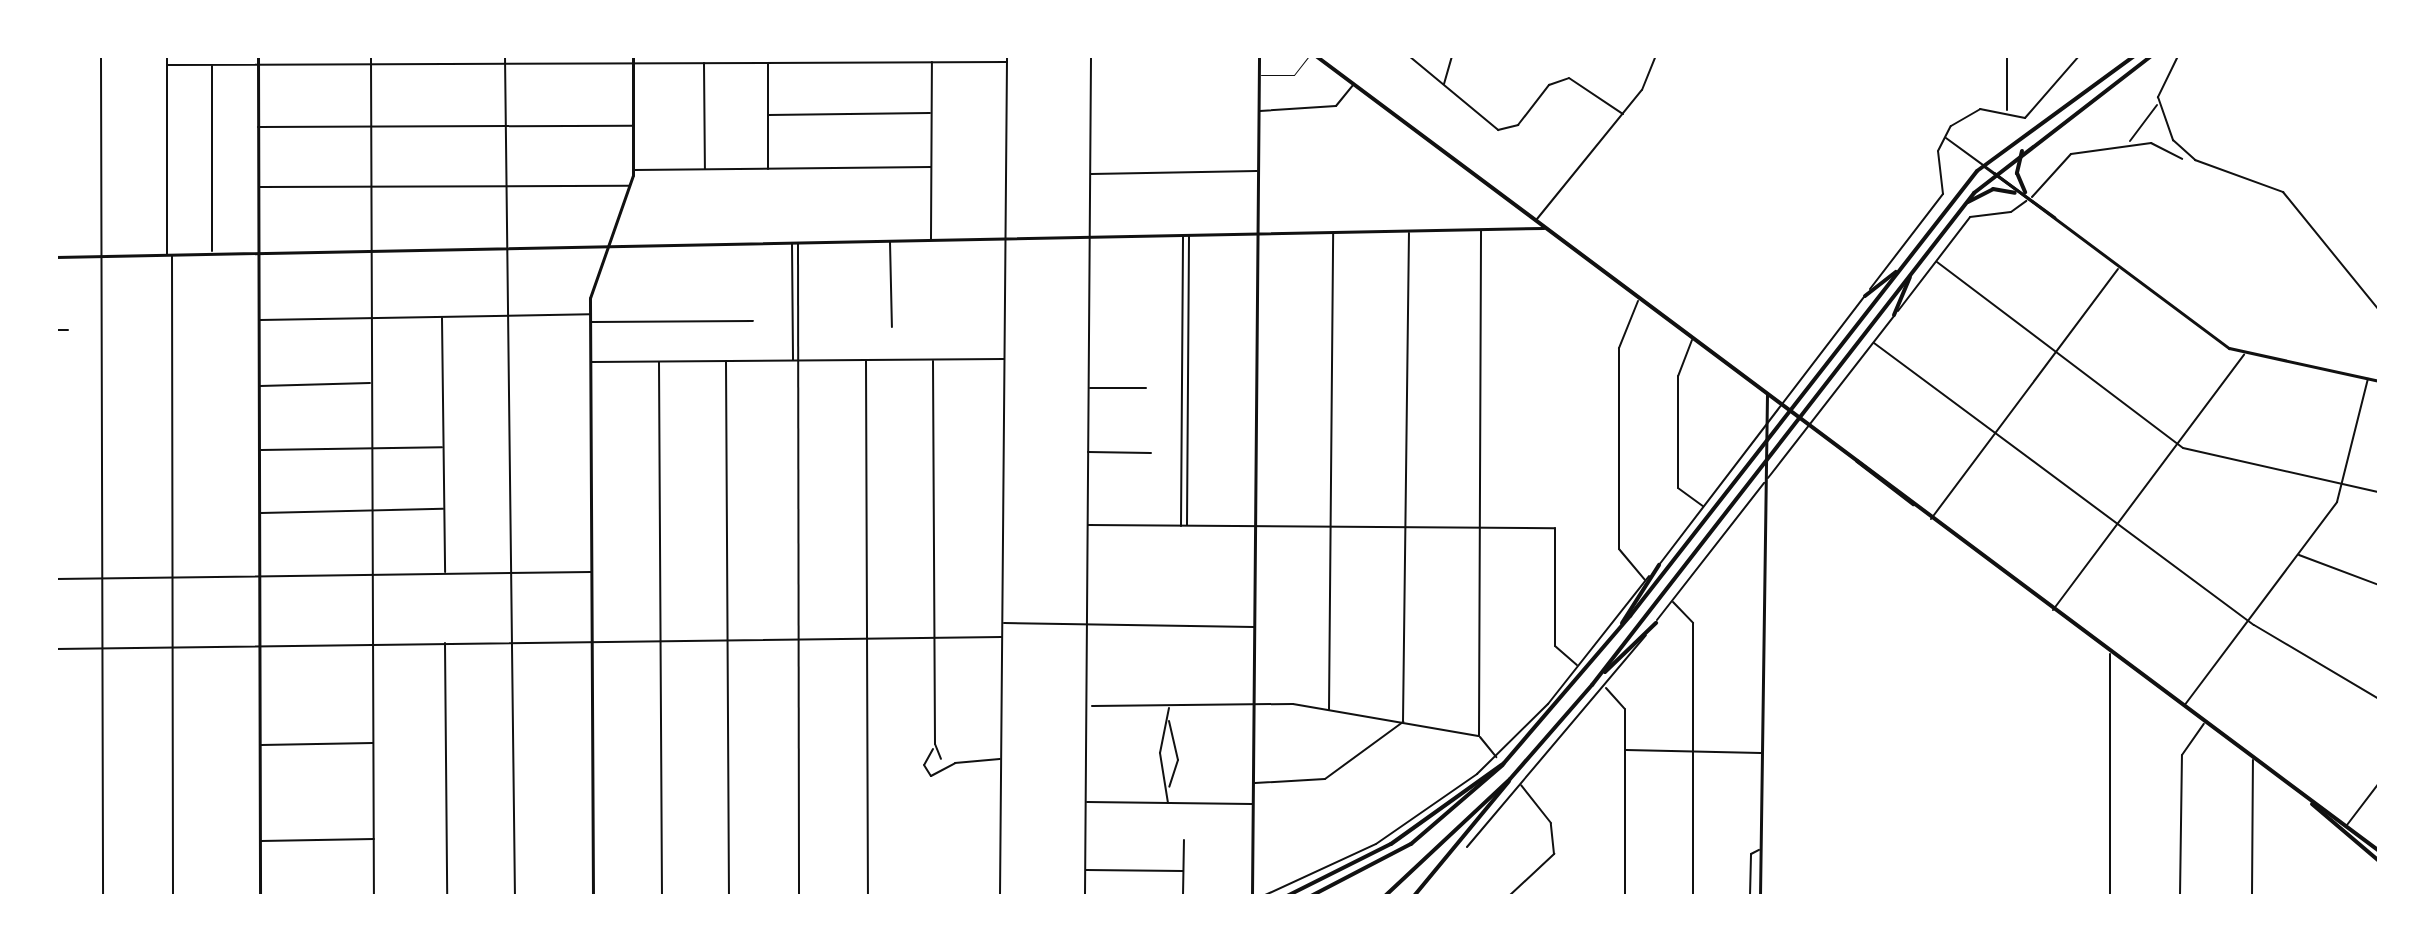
<!DOCTYPE html>
<html>
<head>
<meta charset="utf-8">
<style>
	body { margin:0 }
	#map { position:relative; width:2435px; height:952px; overflow:hidden; background:#fff; font-family:"Open Sans",sans-serif }
	div>[style] { position:absolute }
	[style*='--x'] { left:calc(var(--x)*1px); top:calc(var(--y)*1px); width:calc(var(--w)*1px); rotate:calc(var(--a)*1deg) }
	.service>* { height:1px; margin:-0.5px; padding:0 0.5px; transform-origin:0.5px; border-radius:0.5px; background:#111 }
	.minor>* { height:2px; margin:-1px; padding:0 1px; transform-origin:1px; border-radius:1px; background:#111 }
	.tertiary>* { height:3px; margin:-1.5px; padding:0 1.5px; transform-origin:1.5px; border-radius:1.5px; background:#111 }
	.primary>* { height:4px; margin:-2px; padding:0 2px; transform-origin:2px; border-radius:2px; background:#111 }
	.trunk>* { height:4px; margin:-2px; padding:0 2px; transform-origin:2px; border-radius:2px; background:#111 }
	.motorway>* { height:4px; margin:-2px; padding:0 2px; transform-origin:2px; border-radius:2px; background:#111 }
	span { translate:-50% -50%; white-space:nowrap; text-align:center; line-height:1.15; -webkit-text-stroke:6px #fff; paint-order:stroke }
	.frame { position:absolute; inset:0; border:58px solid #fff; pointer-events:none }
</style>
</head>
<body>
<div id="map">
	<div class="service">
		<div style="--x:1261;--y:75;--w:33;--a:0"></div>
		<div style="--x:1294;--y:75;--w:24;--a:-52"></div>
	</div>
	<div class="minor">
		<div style="--x:101;--y:56;--w:840;--a:89.86"></div>
		<div style="--x:167;--y:56;--w:198;--a:90"></div>
		<div style="--x:371;--y:56;--w:840;--a:89.8"></div>
		<div style="--x:505;--y:56;--w:840;--a:89.32"></div>
		<div style="--x:1409;--y:56;--w:116;--a:39.7"></div>
		<div style="--x:1498;--y:130;--w:21;--a:-14"></div>
		<div style="--x:1518;--y:125;--w:51;--a:-52.2"></div>
		<div style="--x:1549;--y:85;--w:21;--a:-19"></div>
		<div style="--x:1569;--y:78;--w:65;--a:33.7"></div>
		<div style="--x:2007;--y:56;--w:54;--a:90"></div>
		<div style="--x:2178;--y:56;--w:46;--a:116"></div>
		<div style="--x:2158;--y:97;--w:46;--a:70.8"></div>
		<div style="--x:2173;--y:140;--w:30;--a:42"></div>
		<div style="--x:2195;--y:160;--w:94;--a:20"></div>
		<div style="--x:2283;--y:192;--w:152;--a:50.9"></div>
		<div style="--x:704;--y:63;--w:106;--a:89.5"></div>
		<div style="--x:768;--y:64;--w:105;--a:90"></div>
		<div style="--x:167;--y:65;--w:840;--a:-0.2"></div>
		<div style="--x:1444;--y:84;--w:29;--a:-74"></div>
		<div style="--x:1260;--y:111;--w:76;--a:-3.8"></div>
		<div style="--x:1336;--y:106;--w:27;--a:-51"></div>
		<div style="--x:768;--y:115;--w:162;--a:-0.7"></div>
		<div style="--x:258;--y:127;--w:374;--a:-0.2"></div>
		<div style="--x:1946;--y:138;--w:46;--a:36.1"></div>
		<div style="--x:2130;--y:141;--w:45;--a:-53.1"></div>
		<div style="--x:634;--y:170;--w:297;--a:-0.6"></div>
		<div style="--x:1091;--y:174;--w:166;--a:-1"></div>
		<div style="--x:260;--y:187;--w:369;--a:-0.2"></div>
		<div style="--x:2032;--y:197;--w:58;--a:-47.8"></div>
		<div style="--x:2071;--y:154;--w:81;--a:-7.8"></div>
		<div style="--x:2151;--y:143;--w:35;--a:27"></div>
		<div style="--x:1537;--y:219;--w:166;--a:-50.9"></div>
		<div style="--x:1642;--y:90;--w:37;--a:-68"></div>
		<div style="--x:931;--y:239;--w:177;--a:-89.7"></div>
		<div style="--x:890;--y:242;--w:85;--a:88.7"></div>
		<div style="--x:792;--y:243;--w:117;--a:89.5"></div>
		<div style="--x:798;--y:243;--w:653;--a:89.91"></div>
		<div style="--x:212;--y:251;--w:185;--a:-90"></div>
		<div style="--x:172;--y:255;--w:641;--a:89.91"></div>
		<div style="--x:1937;--y:262;--w:308;--a:37.1"></div>
		<div style="--x:2183;--y:448;--w:201;--a:12.7"></div>
		<div style="--x:1870;--y:289;--w:120;--a:-52.5"></div>
		<div style="--x:1943;--y:194;--w:43;--a:-96.6"></div>
		<div style="--x:1938;--y:151;--w:28;--a:-63"></div>
		<div style="--x:1951;--y:126;--w:34;--a:-30"></div>
		<div style="--x:1980;--y:109;--w:46;--a:11.3"></div>
		<div style="--x:2025;--y:118;--w:82;--a:-48.9"></div>
		<div style="--x:1638;--y:301;--w:51;--a:112"></div>
		<div style="--x:1619;--y:348;--w:201;--a:90"></div>
		<div style="--x:1619;--y:549;--w:40;--a:50"></div>
		<div style="--x:1898;--y:311;--w:118;--a:-52.5"></div>
		<div style="--x:1970;--y:217;--w:41;--a:-7"></div>
		<div style="--x:2011;--y:212;--w:19;--a:-36"></div>
		<div style="--x:442;--y:318;--w:254;--a:89.3"></div>
		<div style="--x:260;--y:320;--w:330;--a:-1"></div>
		<div style="--x:592;--y:322;--w:161;--a:-0.4"></div>
		<div style="--x:56;--y:330;--w:12;--a:0"></div>
		<div style="--x:1692;--y:340;--w:39;--a:111"></div>
		<div style="--x:1678;--y:376;--w:112;--a:90"></div>
		<div style="--x:1678;--y:488;--w:31;--a:36"></div>
		<div style="--x:1874;--y:343;--w:473;--a:36.6"></div>
		<div style="--x:2254;--y:625;--w:145;--a:30.6"></div>
		<div style="--x:866;--y:360;--w:536;--a:89.79"></div>
		<div style="--x:726;--y:361;--w:535;--a:89.68"></div>
		<div style="--x:933;--y:361;--w:383;--a:89.7"></div>
		<div style="--x:935;--y:744;--w:16;--a:68"></div>
		<div style="--x:591;--y:362;--w:413;--a:-0.4"></div>
		<div style="--x:659;--y:362;--w:534;--a:89.68"></div>
		<div style="--x:260;--y:386;--w:110;--a:-1.6"></div>
		<div style="--x:1090;--y:388;--w:56;--a:0"></div>
		<div style="--x:261;--y:450;--w:181;--a:-0.9"></div>
		<div style="--x:1088;--y:452;--w:63;--a:0.9"></div>
		<div style="--x:1768;--y:478;--w:205;--a:-52.1"></div>
		<div style="--x:261;--y:513;--w:182;--a:-1.3"></div>
		<div style="--x:1931;--y:519;--w:312;--a:-53.2"></div>
		<div style="--x:1088;--y:525;--w:467;--a:0.4"></div>
		<div style="--x:1555;--y:528;--w:118;--a:90"></div>
		<div style="--x:1555;--y:646;--w:29;--a:41"></div>
		<div style="--x:1187;--y:525;--w:290;--a:-89.6"></div>
		<div style="--x:1181;--y:526;--w:289;--a:-89.6"></div>
		<div style="--x:2299;--y:555;--w:85;--a:20.6"></div>
		<div style="--x:1659;--y:565;--w:337;--a:-52.6"></div>
		<div style="--x:56;--y:579;--w:535;--a:-0.75"></div>
		<div style="--x:1673;--y:602;--w:29;--a:46"></div>
		<div style="--x:1693;--y:623;--w:273;--a:90"></div>
		<div style="--x:2053;--y:610;--w:319;--a:-53.2"></div>
		<div style="--x:1657;--y:620;--w:174;--a:-52"></div>
		<div style="--x:1004;--y:623;--w:250;--a:0.9"></div>
		<div style="--x:445;--y:643;--w:253;--a:89.5"></div>
		<div style="--x:56;--y:649;--w:946;--a:-0.73"></div>
		<div style="--x:1606;--y:688;--w:28;--a:48"></div>
		<div style="--x:1625;--y:709;--w:187;--a:90"></div>
		<div style="--x:1092;--y:706;--w:201;--a:-0.6"></div>
		<div style="--x:1293;--y:704;--w:188;--a:9.8"></div>
		<div style="--x:2184;--y:706;--w:255;--a:-53.1"></div>
		<div style="--x:2337;--y:502;--w:127;--a:-75.9"></div>
		<div style="--x:1329;--y:710;--w:476;--a:-89.5"></div>
		<div style="--x:1169;--y:721;--w:40;--a:77"></div>
		<div style="--x:1178;--y:760;--w:28;--a:108"></div>
		<div style="--x:1479;--y:736;--w:506;--a:-89.77"></div>
		<div style="--x:1480;--y:737;--w:26;--a:51"></div>
		<div style="--x:261;--y:745;--w:112;--a:-1"></div>
		<div style="--x:933;--y:749;--w:18;--a:119"></div>
		<div style="--x:924;--y:765;--w:13;--a:58"></div>
		<div style="--x:931;--y:776;--w:27;--a:-28"></div>
		<div style="--x:955;--y:763;--w:45;--a:-5.1"></div>
		<div style="--x:1626;--y:750;--w:135;--a:1.3"></div>
		<div style="--x:1255;--y:783;--w:70;--a:-3.3"></div>
		<div style="--x:1325;--y:779;--w:97;--a:-36.2"></div>
		<div style="--x:1403;--y:722;--w:489;--a:-89.3"></div>
		<div style="--x:1087;--y:802;--w:165;--a:0.7"></div>
		<div style="--x:1168;--y:803;--w:51;--a:-99.1"></div>
		<div style="--x:1160;--y:753;--w:46;--a:-78.7"></div>
		<div style="--x:2347;--y:825;--w:53;--a:-52.7"></div>
		<div style="--x:261;--y:841;--w:113;--a:-1"></div>
		<div style="--x:1467;--y:847;--w:277;--a:-49.8"></div>
		<div style="--x:1086;--y:870;--w:97;--a:0.6"></div>
		<div style="--x:1000;--y:896;--w:840;--a:-89.52"></div>
		<div style="--x:1085;--y:896;--w:840;--a:-89.59"></div>
		<div style="--x:1183;--y:896;--w:56;--a:-89"></div>
		<div style="--x:1263;--y:896;--w:124;--a:-24.7"></div>
		<div style="--x:1376;--y:844;--w:123;--a:-34.7"></div>
		<div style="--x:1477;--y:774;--w:100;--a:-44.6"></div>
		<div style="--x:1548;--y:704;--w:163;--a:-51.7"></div>
		<div style="--x:1509;--y:896;--w:62;--a:-43"></div>
		<div style="--x:1554;--y:854;--w:31;--a:-96"></div>
		<div style="--x:1551;--y:823;--w:48;--a:-128.3"></div>
		<div style="--x:1750;--y:896;--w:42;--a:-88.6"></div>
		<div style="--x:1751;--y:854;--w:9;--a:-27"></div>
		<div style="--x:2110;--y:896;--w:242;--a:-90"></div>
		<div style="--x:2180;--y:896;--w:141;--a:-89.2"></div>
		<div style="--x:2182;--y:755;--w:38;--a:-55"></div>
		<div style="--x:2252;--y:896;--w:136;--a:-89.6"></div>
	</div>
	<div class="tertiary">
		<div style="--x:258;--y:56;--w:840;--a:89.86"></div>
		<div style="--x:1984;--y:166;--w:87;--a:36.1"></div>
		<div style="--x:1994;--y:173;--w:293;--a:36.7"></div>
		<div style="--x:2229;--y:348;--w:154;--a:12.4"></div>
		<div style="--x:56;--y:257;--w:1488;--a:-1.12"></div>
		<div style="--x:593;--y:896;--w:598;--a:-90.29"></div>
		<div style="--x:590;--y:298;--w:130;--a:-70.7"></div>
		<div style="--x:633;--y:175;--w:119;--a:-90"></div>
		<div style="--x:1252;--y:896;--w:840;--a:-89.52"></div>
		<div style="--x:1760;--y:896;--w:502;--a:-89.2"></div>
	</div>
	<div class="primary">
		<div style="--x:1316;--y:56;--w:1327;--a:36.79"></div>
		<div style="--x:1857;--y:461;--w:71;--a:37.5"></div>
		<div style="--x:2312;--y:804;--w:88;--a:40.4"></div>
	</div>
	<div class="trunk">
		<div style="--x:2022;--y:151;--w:23;--a:103"></div>
		<div style="--x:2017;--y:173;--w:21;--a:67"></div>
		<div style="--x:1968;--y:202;--w:28;--a:-27"></div>
		<div style="--x:1993;--y:189;--w:22;--a:10"></div>
		<div style="--x:1865;--y:296;--w:39;--a:-38"></div>
		<div style="--x:1894;--y:315;--w:41;--a:-67.2"></div>
		<div style="--x:1622;--y:623;--w:69;--a:-57.5"></div>
		<div style="--x:1605;--y:672;--w:71;--a:-43.9"></div>
		<div style="--x:1504;--y:763;--w:194;--a:-49.4"></div>
		<div style="--x:1630;--y:616;--w:564;--a:-52.05"></div>
		<div style="--x:1977;--y:171;--w:195;--a:-36.2"></div>
		<div style="--x:1510;--y:779;--w:125;--a:-48.9"></div>
		<div style="--x:1592;--y:685;--w:623;--a:-52.17"></div>
		<div style="--x:1974;--y:193;--w:224;--a:-37.7"></div>
	</div>
	<div class="motorway">
		<div style="--x:1287;--y:896;--w:116;--a:-26.6"></div>
		<div style="--x:1391;--y:844;--w:139;--a:-35.6"></div>
		<div style="--x:1311;--y:896;--w:113;--a:-27.5"></div>
		<div style="--x:1411;--y:844;--w:121;--a:-40.7"></div>
		<div style="--x:1385;--y:896;--w:171;--a:-43.1"></div>
		<div style="--x:1414;--y:896;--w:149;--a:-50.4"></div>
	</div>
	<div class="frame"></div>
</div>
</body>
</html>
